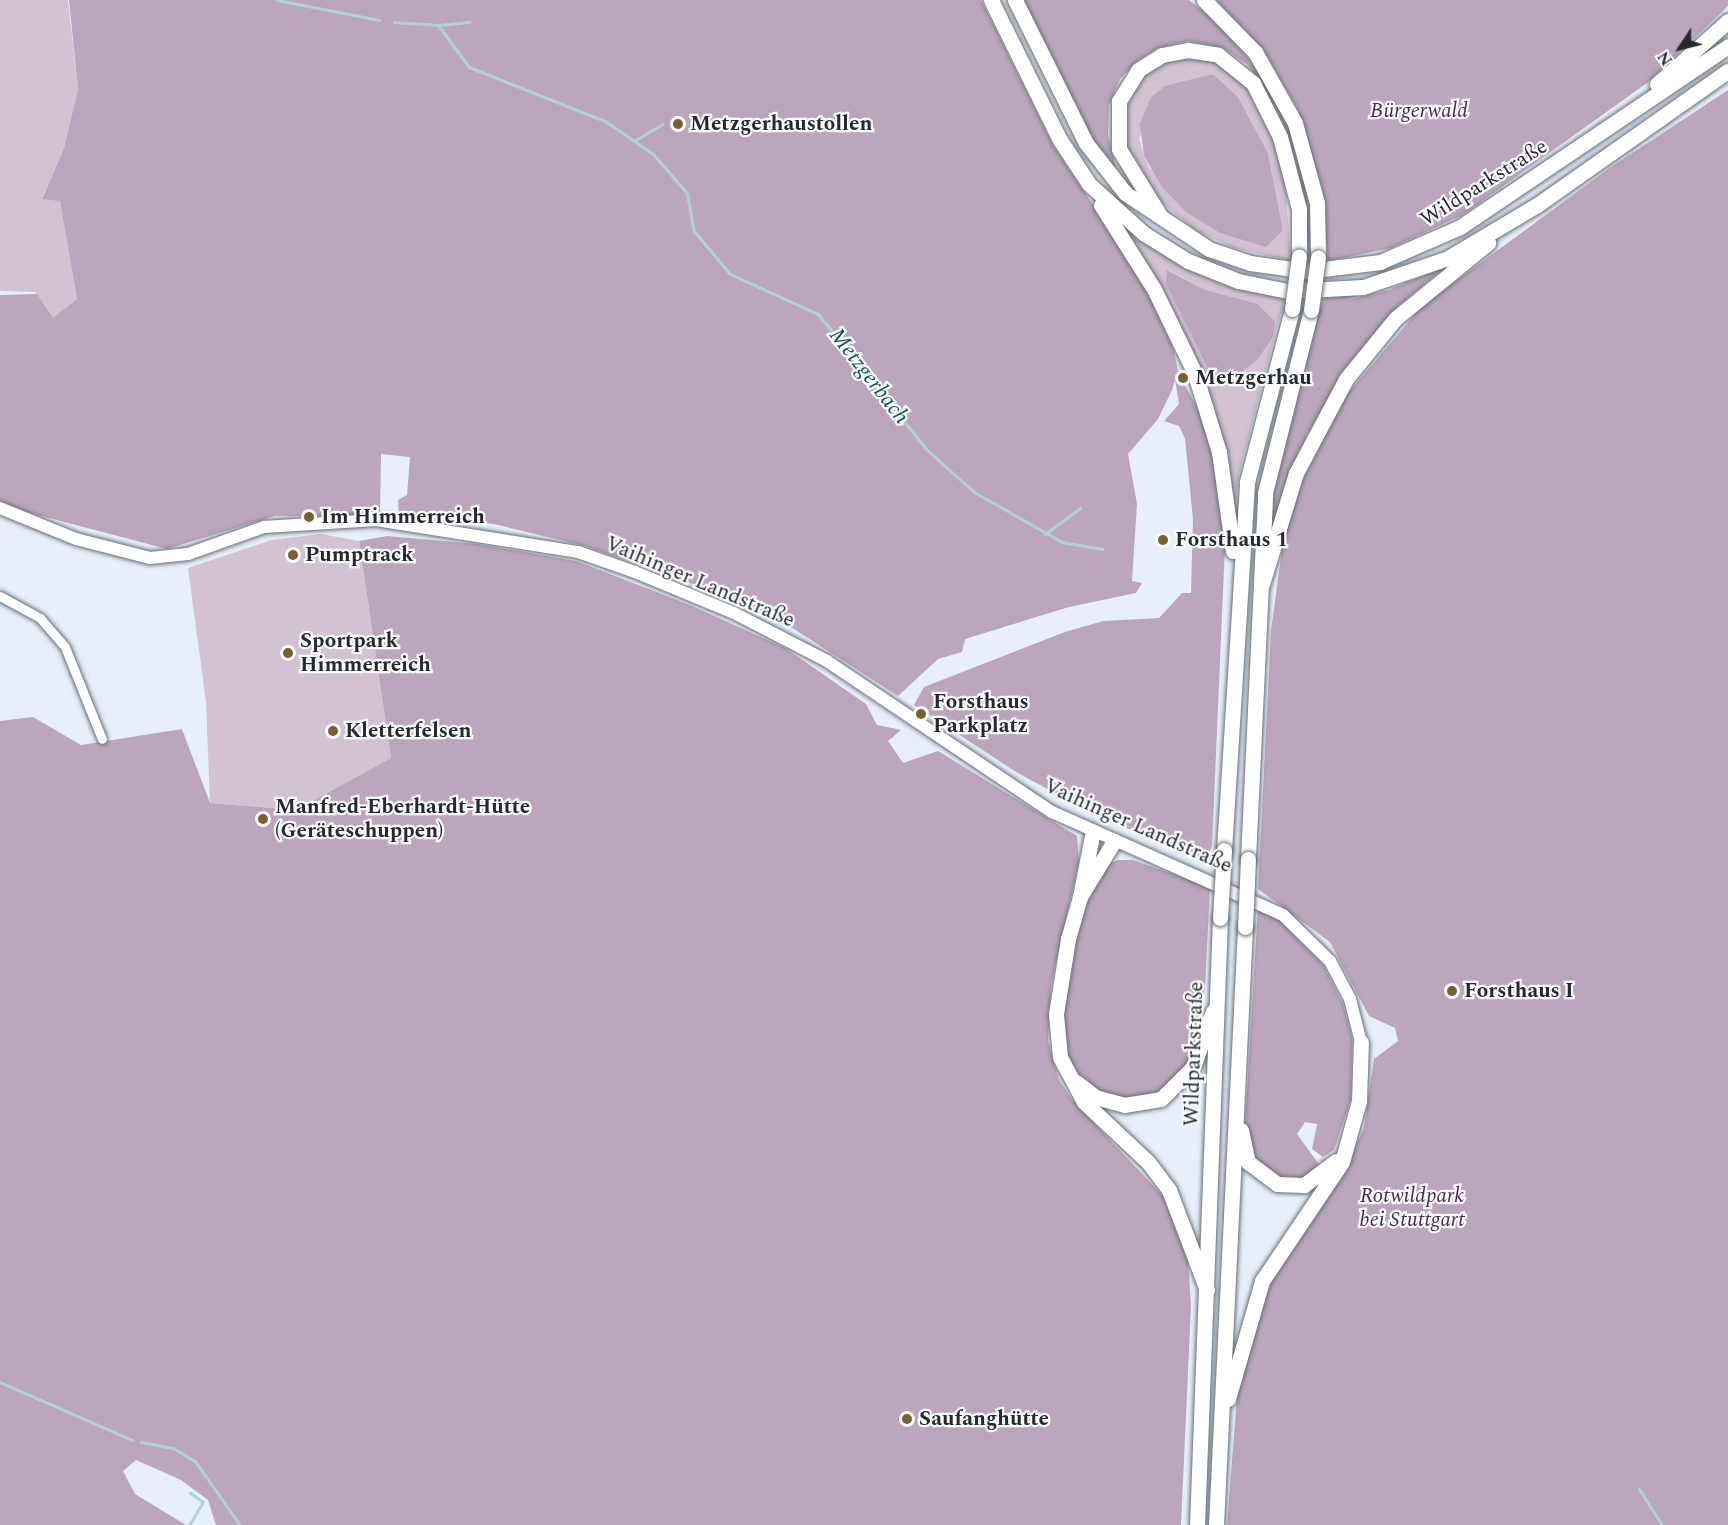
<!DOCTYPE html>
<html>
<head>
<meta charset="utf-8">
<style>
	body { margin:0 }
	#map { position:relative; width:1728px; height:1525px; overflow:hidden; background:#e6effa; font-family:Spectral,serif }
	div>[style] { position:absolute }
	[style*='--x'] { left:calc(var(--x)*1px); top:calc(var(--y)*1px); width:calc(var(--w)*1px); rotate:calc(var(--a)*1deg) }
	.green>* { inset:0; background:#d2c2d2 }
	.forest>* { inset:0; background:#bca6bd }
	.stream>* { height:3px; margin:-1.5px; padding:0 1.5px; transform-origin:1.5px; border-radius:1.5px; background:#afd4cf }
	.roads { filter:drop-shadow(0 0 2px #666e78) drop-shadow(0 0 2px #666e78) }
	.minor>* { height:9px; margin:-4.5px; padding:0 4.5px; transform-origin:4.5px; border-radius:4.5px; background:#fff }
	.tertiary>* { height:12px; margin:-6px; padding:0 6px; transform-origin:6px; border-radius:6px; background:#fff }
	.trunk>* { height:15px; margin:-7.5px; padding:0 7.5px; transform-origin:7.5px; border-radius:7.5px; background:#fff }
	.bridges { filter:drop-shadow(0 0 2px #666e78) drop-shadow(0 0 2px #666e78) }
	.trunk-bridge>* { height:15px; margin:-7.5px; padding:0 7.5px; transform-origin:7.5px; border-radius:7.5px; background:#fff }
	.dots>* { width:16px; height:16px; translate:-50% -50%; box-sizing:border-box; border:3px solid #f9fbfd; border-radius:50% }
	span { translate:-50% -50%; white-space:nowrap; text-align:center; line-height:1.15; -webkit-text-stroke:4.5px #f9fbfd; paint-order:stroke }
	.park-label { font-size:21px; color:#492a4b; font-style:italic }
	.poi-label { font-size:21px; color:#26292d; font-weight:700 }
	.left { translate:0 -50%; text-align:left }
	.street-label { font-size:21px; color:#26292d }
	.water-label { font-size:22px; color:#065750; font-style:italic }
	.north { position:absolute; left:1650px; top:18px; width:60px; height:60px; -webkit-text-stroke:4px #f9fbfd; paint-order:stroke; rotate:235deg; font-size:16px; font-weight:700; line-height:24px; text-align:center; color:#26292d }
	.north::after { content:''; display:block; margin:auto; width:21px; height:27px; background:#26292d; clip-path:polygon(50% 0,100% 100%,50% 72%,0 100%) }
</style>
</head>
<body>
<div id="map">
	<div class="green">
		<div style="clip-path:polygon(0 0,68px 0,78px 89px,64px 148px,42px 198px,60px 200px,77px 299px,53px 319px,35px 292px,0 291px)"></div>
		<div style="clip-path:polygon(evenodd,1182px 56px,1210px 59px,1232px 70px,1250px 91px,1273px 138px,1285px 180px,1291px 261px,1234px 248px,1197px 231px,1157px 199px,1127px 152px,1124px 103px,1146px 72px,1182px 56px,1213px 74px,1238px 97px,1268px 153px,1283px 230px,1150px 169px,1144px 155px,1139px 138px,1181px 83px,1213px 74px)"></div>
		<div style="clip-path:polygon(evenodd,1120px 224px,1194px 271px,1285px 297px,1239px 474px,1235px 507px,1225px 456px,1120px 224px,1168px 270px,1203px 289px,1258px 304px,1275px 321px,1213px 379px,1168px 270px)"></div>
		<div style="clip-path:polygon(321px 534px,359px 541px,391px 758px,296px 810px,210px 803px,206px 702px,188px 568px,272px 540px)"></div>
	</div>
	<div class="forest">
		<div style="clip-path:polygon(69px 0,981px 0,1053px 145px,1140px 275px,1173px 347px,1178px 371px,1172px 390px,1158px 419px,1128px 454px,1137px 504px,1132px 581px,1142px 583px,1136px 593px,1069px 607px,965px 639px,962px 652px,938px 659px,898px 696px,794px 629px,718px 593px,585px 546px,494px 524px,399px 515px,398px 500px,407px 495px,410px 457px,381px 454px,380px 516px,275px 516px,167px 549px,0 505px,0 295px,37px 294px,53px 318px,77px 299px,60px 201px,42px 199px,64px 148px,78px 89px)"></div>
		<div style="clip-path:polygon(1022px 0,1189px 0,1216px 22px,1254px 65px,1284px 118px,1292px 137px,1305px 184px,1309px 219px,1310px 253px,1296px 156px,1277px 108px,1248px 65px,1223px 48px,1188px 41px,1158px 48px,1138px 60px,1120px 79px,1109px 105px,1108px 135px,1117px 172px,1090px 137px)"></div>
		<div style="clip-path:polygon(1216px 0,1728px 0,1728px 6px,1647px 83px,1464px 214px,1391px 248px,1328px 261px,1322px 188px,1299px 111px,1262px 48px)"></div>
		<div style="clip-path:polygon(1213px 74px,1238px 97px,1268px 153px,1283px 230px,1266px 247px,1220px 233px,1186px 212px,1162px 187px,1144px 156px,1140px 124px,1151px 97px,1165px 86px)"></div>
		<div style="clip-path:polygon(1728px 90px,1728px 1525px,1227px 1525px,1237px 1397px,1262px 1297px,1282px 1258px,1343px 1174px,1364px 1128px,1374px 1059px,1398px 1041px,1395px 1028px,1369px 1016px,1330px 942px,1258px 889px,1271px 631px,1283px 542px,1302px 482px,1343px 399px,1422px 306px,1611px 167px)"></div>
		<div style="clip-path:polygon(1446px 266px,1396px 308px,1344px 370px,1307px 435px,1267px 539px,1275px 477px,1323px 298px,1363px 294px,1346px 300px,1389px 290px)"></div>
		<div style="clip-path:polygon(1167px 270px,1203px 289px,1258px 304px,1275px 321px,1273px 337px,1257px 360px,1237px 375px,1213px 379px,1166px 284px)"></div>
		<div style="clip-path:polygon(1180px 376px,1199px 411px,1213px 460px,1225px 546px,1212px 846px,1206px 860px,1099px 817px,1016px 772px,914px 705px,924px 687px,1065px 632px,1103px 621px,1159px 618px,1182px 593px,1191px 593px,1193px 519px,1185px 439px,1179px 426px,1164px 421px,1179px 404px,1175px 379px)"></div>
		<div style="clip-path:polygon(387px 536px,477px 544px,576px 561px,690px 605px,785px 648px,866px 704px,877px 725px,901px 730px,888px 741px,903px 763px,938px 751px,1077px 836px,1079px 862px,1051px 984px,1048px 1041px,1059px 1080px,1073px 1101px,1165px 1198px,1188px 1258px,1191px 1306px,1181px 1525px,216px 1525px,208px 1500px,181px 1480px,136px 1460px,123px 1471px,135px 1494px,186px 1525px,0 1525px,0 721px,33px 717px,81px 745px,182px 729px,210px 803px,296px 810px,391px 758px,359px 541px)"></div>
		<div style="clip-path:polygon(1118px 860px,1133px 860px,1210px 887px,1205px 987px,1193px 1056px,1170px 1086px,1141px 1100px,1107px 1097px,1078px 1078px,1067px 1060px,1062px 1023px,1069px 962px,1089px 894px,1108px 864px)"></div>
		<div style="clip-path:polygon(1258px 907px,1281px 922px,1323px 965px,1343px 1004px,1352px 1038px,1351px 1099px,1334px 1150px,1323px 1157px,1312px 1149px,1317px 1124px,1305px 1122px,1297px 1134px,1321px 1167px,1305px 1178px,1285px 1180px,1252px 1159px,1245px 1126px)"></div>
	</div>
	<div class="stream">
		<div style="--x:277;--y:0;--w:104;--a:11.1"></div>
		<div style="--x:394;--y:22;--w:44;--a:3.9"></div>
		<div style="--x:438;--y:25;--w:52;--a:53.6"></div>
		<div style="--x:469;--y:67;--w:146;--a:21.7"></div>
		<div style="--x:605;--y:121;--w:58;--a:34.5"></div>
		<div style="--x:653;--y:154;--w:52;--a:48.9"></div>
		<div style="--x:687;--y:193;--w:39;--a:80"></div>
		<div style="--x:694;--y:231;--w:56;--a:50.1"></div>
		<div style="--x:730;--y:274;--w:97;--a:24.4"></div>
		<div style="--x:818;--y:314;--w:173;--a:51.3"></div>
		<div style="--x:926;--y:449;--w:64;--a:41.9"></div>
		<div style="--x:974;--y:492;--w:101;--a:29.6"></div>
		<div style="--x:1062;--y:542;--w:41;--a:9.9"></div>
		<div style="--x:439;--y:25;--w:31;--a:-6"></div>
		<div style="--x:634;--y:141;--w:33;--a:-31"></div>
		<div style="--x:1045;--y:534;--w:44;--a:-36.6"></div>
		<div style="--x:0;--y:1382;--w:144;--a:23.7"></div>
		<div style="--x:141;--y:1442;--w:33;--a:11"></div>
		<div style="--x:173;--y:1448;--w:26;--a:31"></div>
		<div style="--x:195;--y:1461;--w:78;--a:54.9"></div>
		<div style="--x:1639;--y:1489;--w:43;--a:57.4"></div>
		<div style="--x:189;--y:1525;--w:27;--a:-59"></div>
		<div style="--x:203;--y:1502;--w:16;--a:-145"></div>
	</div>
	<div class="roads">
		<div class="minor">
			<div style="--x:0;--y:596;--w:46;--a:28.8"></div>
			<div style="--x:40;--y:618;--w:38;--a:49"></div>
			<div style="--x:65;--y:647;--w:99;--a:68.1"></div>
		</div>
		<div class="tertiary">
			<div style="--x:0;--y:508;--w:82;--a:22.2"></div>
			<div style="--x:76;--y:539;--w:76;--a:14.4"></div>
			<div style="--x:150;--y:558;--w:38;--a:-6"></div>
			<div style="--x:188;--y:554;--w:81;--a:-19.6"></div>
			<div style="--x:264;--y:527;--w:112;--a:-3.6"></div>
			<div style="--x:376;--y:520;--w:205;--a:9"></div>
			<div style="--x:578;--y:552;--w:60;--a:19.3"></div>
			<div style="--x:635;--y:572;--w:107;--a:22.5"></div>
			<div style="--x:734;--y:613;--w:105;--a:27.3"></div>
			<div style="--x:827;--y:661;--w:271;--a:33.9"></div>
			<div style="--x:1052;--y:812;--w:253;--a:24"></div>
			<div style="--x:1283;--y:915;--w:66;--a:44.4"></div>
			<div style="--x:1330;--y:961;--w:43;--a:62.2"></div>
			<div style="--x:1350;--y:999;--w:44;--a:75.7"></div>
		</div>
		<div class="trunk">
			<div style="--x:991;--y:0;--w:156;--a:63.8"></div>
			<div style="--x:1060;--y:140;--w:53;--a:56.6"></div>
			<div style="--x:1089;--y:184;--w:73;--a:42.2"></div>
			<div style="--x:1143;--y:233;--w:53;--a:31.9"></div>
			<div style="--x:1188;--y:261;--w:54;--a:21.8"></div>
			<div style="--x:1238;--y:281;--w:50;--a:11.5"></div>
			<div style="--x:1287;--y:291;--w:76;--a:-3"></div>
			<div style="--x:1363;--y:287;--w:90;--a:-18.8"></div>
			<div style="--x:1448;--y:258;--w:104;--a:-30.8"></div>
			<div style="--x:1537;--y:205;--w:233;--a:-35.1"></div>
			<div style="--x:1015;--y:0;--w:160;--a:63.6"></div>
			<div style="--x:1086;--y:143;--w:63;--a:52"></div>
			<div style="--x:1125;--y:193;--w:101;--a:33.7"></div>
			<div style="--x:1209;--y:249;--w:43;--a:18.9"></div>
			<div style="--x:1250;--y:263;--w:58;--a:8"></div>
			<div style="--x:1307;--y:271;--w:74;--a:-7"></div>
			<div style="--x:1380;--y:262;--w:87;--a:-23.6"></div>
			<div style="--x:1460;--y:227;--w:323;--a:-34"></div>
			<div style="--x:1204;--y:0;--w:73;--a:45.6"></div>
			<div style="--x:1255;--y:52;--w:81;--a:60.6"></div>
			<div style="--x:1295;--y:123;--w:83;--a:74.6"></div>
			<div style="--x:1317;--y:203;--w:54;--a:88.9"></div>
			<div style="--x:1657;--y:84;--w:95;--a:-41.6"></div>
			<div style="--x:1101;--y:205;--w:99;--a:57.8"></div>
			<div style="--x:1154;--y:289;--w:94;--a:64.2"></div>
			<div style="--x:1195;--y:374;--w:82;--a:72.9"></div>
			<div style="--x:1219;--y:452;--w:100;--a:82"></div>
			<div style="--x:1159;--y:214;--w:76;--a:-121.6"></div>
			<div style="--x:1119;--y:149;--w:48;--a:-90"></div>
			<div style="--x:1119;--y:101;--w:36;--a:-58"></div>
			<div style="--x:1138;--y:70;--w:28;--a:-32"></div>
			<div style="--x:1162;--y:55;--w:26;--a:-11"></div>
			<div style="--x:1188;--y:50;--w:30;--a:9"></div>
			<div style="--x:1218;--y:55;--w:45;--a:38.7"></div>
			<div style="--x:1253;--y:83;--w:60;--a:63.4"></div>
			<div style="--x:1280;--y:137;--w:74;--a:75.2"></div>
			<div style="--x:1299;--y:209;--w:47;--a:90"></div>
			<div style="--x:1262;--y:584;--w:116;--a:-73"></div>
			<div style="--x:1296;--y:473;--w:106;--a:-62"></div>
			<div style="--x:1346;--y:379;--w:79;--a:-50.7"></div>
			<div style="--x:1396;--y:318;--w:119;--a:-39.2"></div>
			<div style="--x:1114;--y:841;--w:66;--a:121.3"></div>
			<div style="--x:1080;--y:897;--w:44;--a:105.9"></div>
			<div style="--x:1068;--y:939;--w:76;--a:99.1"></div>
			<div style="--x:1056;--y:1014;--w:43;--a:84.7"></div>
			<div style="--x:1060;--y:1057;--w:51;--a:61.9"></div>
			<div style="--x:1084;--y:1102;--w:88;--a:43.2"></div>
			<div style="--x:1148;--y:1162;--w:35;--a:53"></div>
			<div style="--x:1169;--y:1190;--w:107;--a:69.2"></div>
			<div style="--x:1224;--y:850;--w:369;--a:-86.4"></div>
			<div style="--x:1247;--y:482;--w:179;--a:-75.4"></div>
			<div style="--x:1248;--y:859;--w:366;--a:-87.3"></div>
			<div style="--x:1265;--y:493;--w:189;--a:-75.9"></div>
			<div style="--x:1080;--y:897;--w:67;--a:-78.9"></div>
			<div style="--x:1076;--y:1082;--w:24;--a:38"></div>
			<div style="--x:1095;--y:1097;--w:30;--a:15"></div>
			<div style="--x:1124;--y:1105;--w:37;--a:-9"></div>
			<div style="--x:1161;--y:1099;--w:45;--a:-45"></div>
			<div style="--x:1193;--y:1067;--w:59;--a:-70.3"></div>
			<div style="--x:1241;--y:1130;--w:33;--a:78"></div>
			<div style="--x:1248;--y:1162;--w:36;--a:37"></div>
			<div style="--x:1277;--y:1184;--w:27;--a:2"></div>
			<div style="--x:1304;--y:1185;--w:40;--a:-37"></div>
			<div style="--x:1228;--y:1399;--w:123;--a:-73.9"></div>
			<div style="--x:1262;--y:1281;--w:143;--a:-56.1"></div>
			<div style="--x:1342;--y:1162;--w:63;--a:-74.4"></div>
			<div style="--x:1359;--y:1101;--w:59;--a:-88.1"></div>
			<div style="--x:1197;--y:1525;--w:607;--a:-87.83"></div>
			<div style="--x:1216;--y:1525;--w:599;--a:-87.22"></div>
		</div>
	</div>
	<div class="bridges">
		<div class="trunk-bridge">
			<div style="--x:1292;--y:309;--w:53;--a:-82.5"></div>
			<div style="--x:1311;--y:310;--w:53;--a:-82.5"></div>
			<div style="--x:1220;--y:918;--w:68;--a:-86.6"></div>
			<div style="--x:1245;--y:927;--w:68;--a:-87.5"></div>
		</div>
	</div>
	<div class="dots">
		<div style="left:678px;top:124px;background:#796031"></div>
		<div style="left:1183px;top:378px;background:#796031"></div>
		<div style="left:309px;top:517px;background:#796031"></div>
		<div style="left:1163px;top:540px;background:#796031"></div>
		<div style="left:293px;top:555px;background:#796031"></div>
		<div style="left:288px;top:653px;background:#796031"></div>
		<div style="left:921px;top:714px;background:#796031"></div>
		<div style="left:333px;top:731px;background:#796031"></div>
		<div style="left:263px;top:819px;background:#796031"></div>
		<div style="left:1452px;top:991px;background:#796031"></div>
		<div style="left:907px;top:1419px;background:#796031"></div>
	</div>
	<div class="park-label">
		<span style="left:1419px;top:111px">Bürgerwald</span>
		<span style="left:1412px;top:1208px">Rotwildpark<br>bei Stuttgart</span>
	</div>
	<div class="poi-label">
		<span class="left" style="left:690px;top:124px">Metzgerhaustollen</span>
		<span class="left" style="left:1195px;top:378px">Metzgerhau</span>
		<span class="left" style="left:321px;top:517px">Im Himmerreich</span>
		<span class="left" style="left:1175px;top:540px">Forsthaus 1</span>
		<span class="left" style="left:305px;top:555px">Pumptrack</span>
		<span class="left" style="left:300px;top:653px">Sportpark<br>Himmerreich</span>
		<span class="left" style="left:933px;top:714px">Forsthaus<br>Parkplatz</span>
		<span class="left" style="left:345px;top:731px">Kletterfelsen</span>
		<span class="left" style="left:275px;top:819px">Manfred-Eberhardt-Hütte<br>(Geräteschuppen)</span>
		<span class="left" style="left:1464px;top:991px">Forsthaus I</span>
		<span class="left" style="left:919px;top:1419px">Saufanghütte</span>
	</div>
	<div class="street-label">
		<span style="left:1484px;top:183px;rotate:-32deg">Wildparkstraße</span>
		<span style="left:700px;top:582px;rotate:23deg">Vaihinger Landstraße</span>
		<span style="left:1138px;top:826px;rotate:24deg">Vaihinger Landstraße</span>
		<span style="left:1194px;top:1054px;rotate:-88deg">Wildparkstraße</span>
	</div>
	<div class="water-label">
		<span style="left:869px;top:376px;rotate:52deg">Metzgerbach</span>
	</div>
	<div class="north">N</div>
</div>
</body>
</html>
